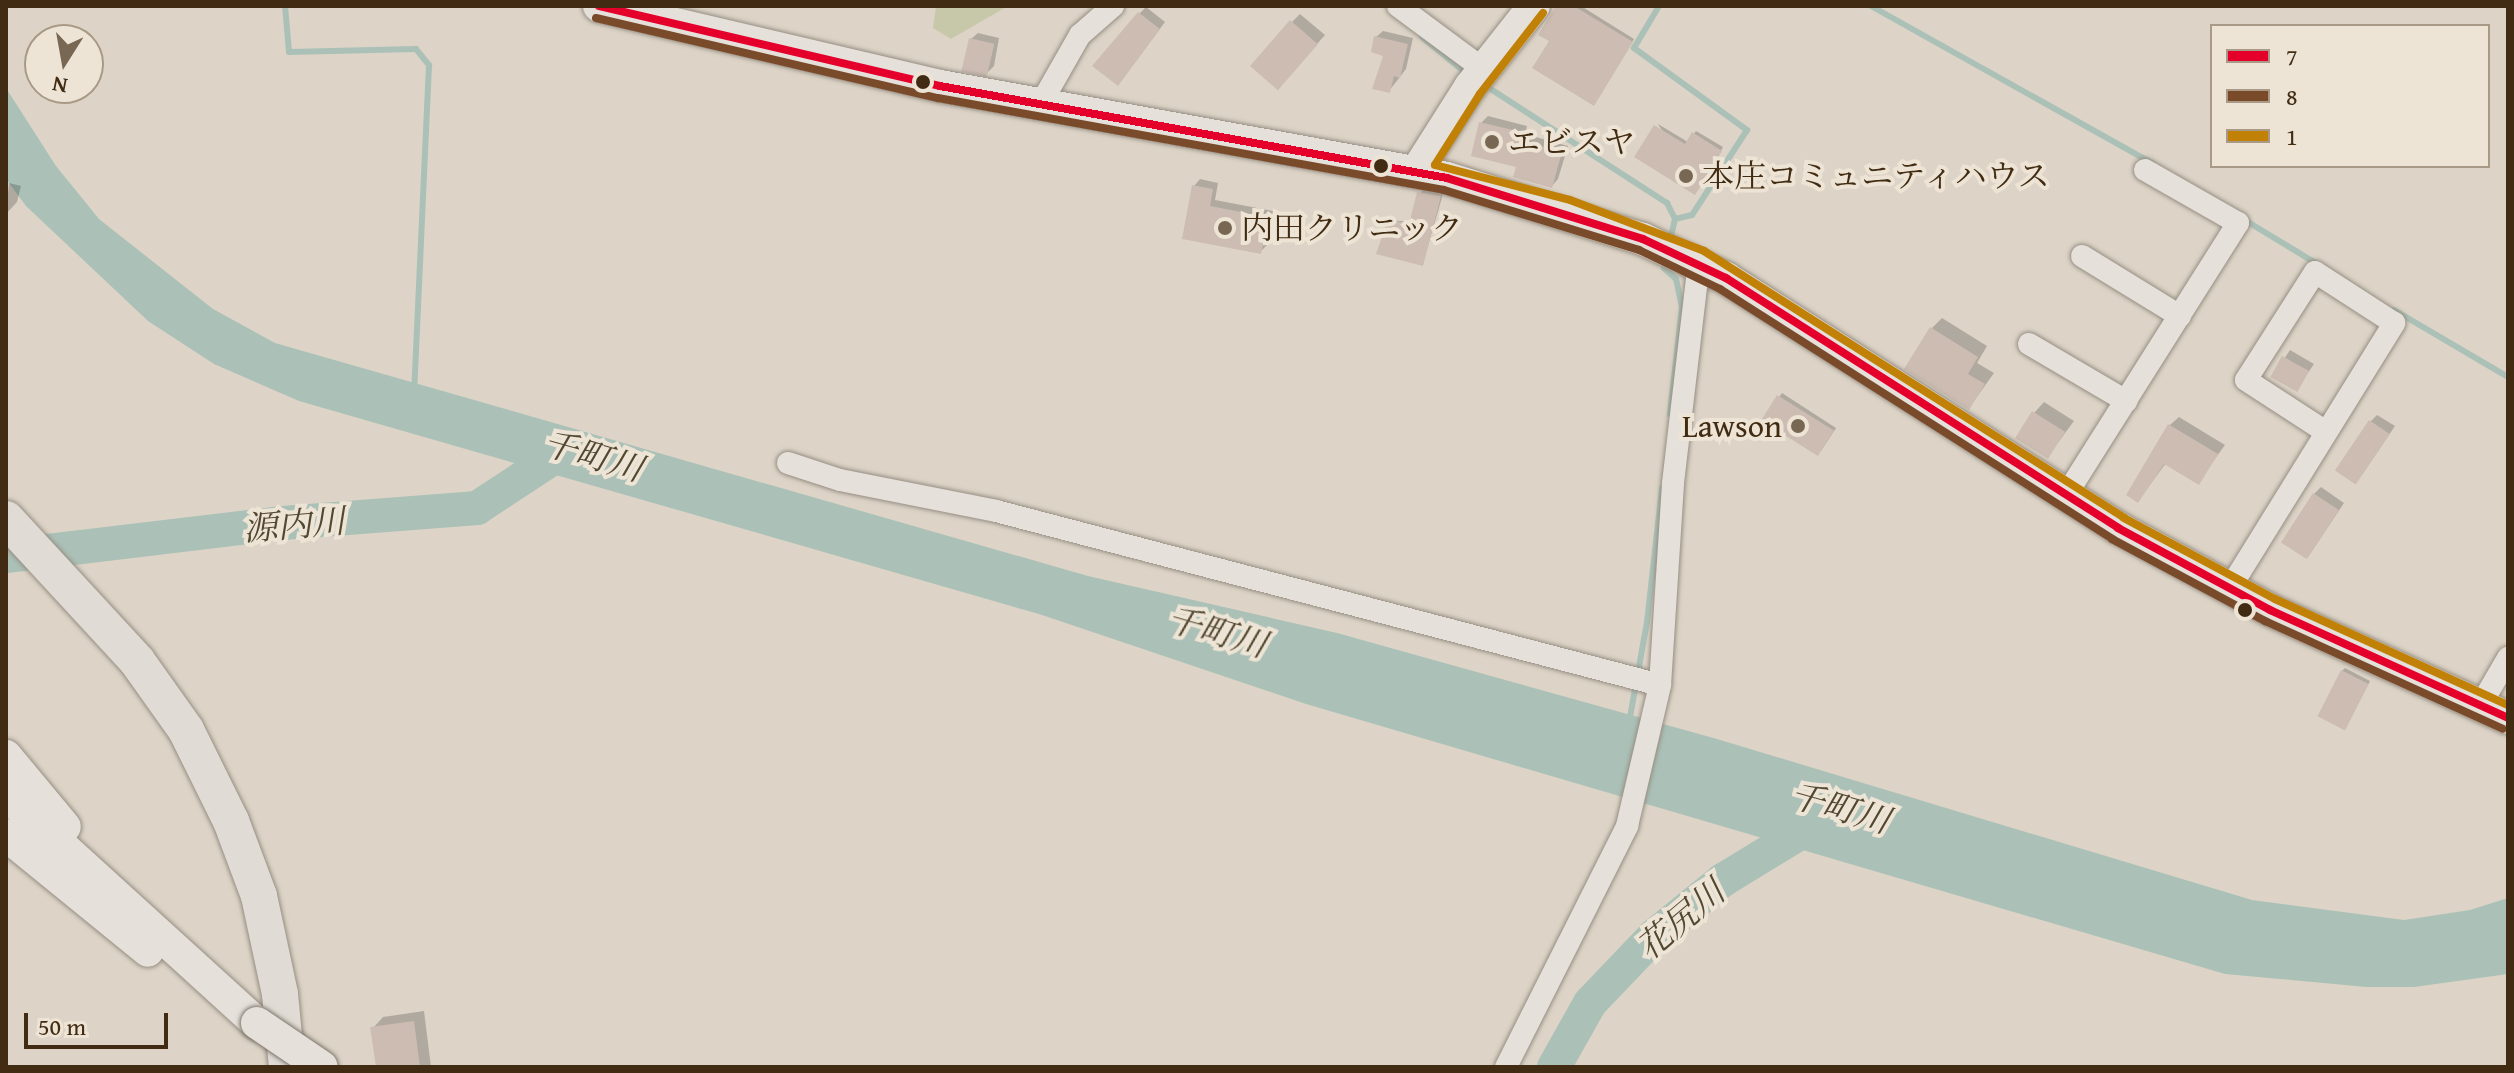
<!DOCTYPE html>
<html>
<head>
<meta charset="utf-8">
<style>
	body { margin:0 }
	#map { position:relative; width:2514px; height:1073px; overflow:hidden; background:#ddd4c7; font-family:"Gentium Book Plus","Noto Serif JP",serif }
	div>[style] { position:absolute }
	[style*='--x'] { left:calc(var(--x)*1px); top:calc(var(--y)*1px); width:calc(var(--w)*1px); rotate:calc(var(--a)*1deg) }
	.green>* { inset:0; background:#c7c8aa }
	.water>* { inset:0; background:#abc1b7 }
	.shadow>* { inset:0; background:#0003 }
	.stream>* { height:6px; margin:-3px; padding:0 3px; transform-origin:3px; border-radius:3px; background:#abc1b7 }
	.river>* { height:34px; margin:-17px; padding:0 17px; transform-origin:17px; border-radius:17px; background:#abc1b7 }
	.building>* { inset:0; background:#ccbcb2; transform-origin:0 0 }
	.roads { filter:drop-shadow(0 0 2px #968e83) drop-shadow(0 0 2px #968e83) }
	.street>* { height:22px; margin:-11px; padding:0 11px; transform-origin:11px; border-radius:11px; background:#e5e0da }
	.secondary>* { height:32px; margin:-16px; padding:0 16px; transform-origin:16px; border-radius:16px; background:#e5e0da }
	.primary>* { height:36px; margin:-18px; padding:0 18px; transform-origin:18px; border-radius:18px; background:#e0dbd4 }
	.bridges { filter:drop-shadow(0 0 2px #7f776c) drop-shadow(0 0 2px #7f776c) }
	.secondary-bridge>* { height:32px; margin:-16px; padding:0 16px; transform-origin:16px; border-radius:16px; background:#e5e0da }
	.bus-1>* { height:8px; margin:-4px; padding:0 4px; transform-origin:4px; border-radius:4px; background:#e4002b }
	.bus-2>* { height:8px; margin:-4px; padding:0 4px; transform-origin:4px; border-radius:4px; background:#7a4b2a }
	.bus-3>* { height:8px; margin:-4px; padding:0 4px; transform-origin:4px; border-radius:4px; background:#c08106 }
	.dots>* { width:22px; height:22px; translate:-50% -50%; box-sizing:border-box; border:4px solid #eee4d5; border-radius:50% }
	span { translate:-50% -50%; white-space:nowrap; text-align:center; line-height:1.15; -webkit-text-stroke:8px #eee4d5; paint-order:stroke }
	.poi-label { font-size:32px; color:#412c13 }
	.left { translate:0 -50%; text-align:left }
	.right { translate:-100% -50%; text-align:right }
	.water-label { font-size:34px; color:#524832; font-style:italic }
	.frame { position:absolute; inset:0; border:8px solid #412c13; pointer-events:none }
	.legend { position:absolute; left:2210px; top:24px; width:280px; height:144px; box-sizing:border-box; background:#eee4d5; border:2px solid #a99a87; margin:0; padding:10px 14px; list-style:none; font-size:24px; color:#412c13 }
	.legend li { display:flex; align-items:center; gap:16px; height:40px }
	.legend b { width:40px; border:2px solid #a99a87 }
	.north { position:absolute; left:24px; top:24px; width:80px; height:80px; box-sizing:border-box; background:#eee4d5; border:2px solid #a99a87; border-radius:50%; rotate:191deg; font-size:22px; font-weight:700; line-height:32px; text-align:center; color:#412c13 }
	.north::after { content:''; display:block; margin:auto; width:28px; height:36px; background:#786752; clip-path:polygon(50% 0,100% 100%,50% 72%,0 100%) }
	.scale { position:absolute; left:24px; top:1013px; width:144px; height:36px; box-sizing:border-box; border:4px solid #412c13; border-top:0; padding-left:10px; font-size:24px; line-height:28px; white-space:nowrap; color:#412c13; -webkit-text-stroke:6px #eee4d5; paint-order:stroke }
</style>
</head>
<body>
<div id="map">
	<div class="green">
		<div style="clip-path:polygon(936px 6px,1008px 6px,951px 39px,933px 28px)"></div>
	</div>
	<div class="water">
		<div style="clip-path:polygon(6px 88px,56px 166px,99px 219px,213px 309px,275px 343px,1088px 576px,1337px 633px,1717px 739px,2252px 900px,2404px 920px,2470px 910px,2508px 898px,2508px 974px,2414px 987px,2366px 987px,2225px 974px,1306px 704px,1039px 614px,299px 401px,214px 364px,148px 321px,26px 206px,6px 179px)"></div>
	</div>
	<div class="shadow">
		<div style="clip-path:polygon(1558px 6px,1581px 6px,1634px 39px,1596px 100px,1552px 41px)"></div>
		<div style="clip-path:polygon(1146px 7px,1165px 22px,1124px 77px,1140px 13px)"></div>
		<div style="clip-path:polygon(1300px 14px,1325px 35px,1286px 79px,1292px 22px)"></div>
		<div style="clip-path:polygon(1383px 31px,1413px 38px,1406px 69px,1389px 91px,1385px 54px,1376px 37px)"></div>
		<div style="clip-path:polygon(978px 33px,999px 38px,994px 66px,987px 73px,971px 39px)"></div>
		<div style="clip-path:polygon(1488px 116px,1527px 126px,1525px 134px,1568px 146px,1558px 179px,1552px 186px,1519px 166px,1481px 123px)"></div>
		<div style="clip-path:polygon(1658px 124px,1688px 142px,1696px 131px,1723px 147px,1698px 190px)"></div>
		<div style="clip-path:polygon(1200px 179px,1218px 183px,1215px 200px,1273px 211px,1267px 245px,1260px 252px,1184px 237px,1194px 186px)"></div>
		<div style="clip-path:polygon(9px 183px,21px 186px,17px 202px,6px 214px)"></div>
		<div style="clip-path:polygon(1422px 190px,1443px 194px,1423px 263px,1390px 220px,1411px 222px)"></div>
		<div style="clip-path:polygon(1942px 318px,1987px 346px,1977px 363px,1994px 373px,1969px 408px,1932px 328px)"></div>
		<div style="clip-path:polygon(2290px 350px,2314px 364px,2296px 390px,2272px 377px)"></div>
		<div style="clip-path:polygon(1782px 393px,1836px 428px,1821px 451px,1764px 419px)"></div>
		<div style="clip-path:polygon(2044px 402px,2074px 421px,2048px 456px,2034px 413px)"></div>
		<div style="clip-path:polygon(2377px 415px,2395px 426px,2357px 482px,2370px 422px)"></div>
		<div style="clip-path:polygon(2179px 417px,2225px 445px,2198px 482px,2166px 463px,2138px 501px,2170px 425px)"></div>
		<div style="clip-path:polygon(2321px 487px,2344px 503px,2308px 557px,2314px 494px)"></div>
		<div style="clip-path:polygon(2345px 668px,2370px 681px,2347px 725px,2342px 671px)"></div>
		<div style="clip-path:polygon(424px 1011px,431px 1067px,378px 1067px,373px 1028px,383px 1017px)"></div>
	</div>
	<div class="stream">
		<div style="--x:285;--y:6;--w:46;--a:85"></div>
		<div style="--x:289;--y:52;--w:127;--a:-1.4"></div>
		<div style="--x:416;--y:49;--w:21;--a:51"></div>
		<div style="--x:429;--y:65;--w:326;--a:92.6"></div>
		<div style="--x:1659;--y:6;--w:49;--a:120.8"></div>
		<div style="--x:1634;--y:48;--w:140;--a:36"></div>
		<div style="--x:1747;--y:130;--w:101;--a:122.9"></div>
		<div style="--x:1692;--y:215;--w:17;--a:167"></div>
		<div style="--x:1871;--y:6;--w:322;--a:29.2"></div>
		<div style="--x:1422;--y:37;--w:57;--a:39.3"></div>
		<div style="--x:1486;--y:86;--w:216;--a:32.9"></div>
		<div style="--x:1667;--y:203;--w:18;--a:63"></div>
		<div style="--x:1675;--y:219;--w:23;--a:103"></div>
		<div style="--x:2243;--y:219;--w:89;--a:31.2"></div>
		<div style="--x:1665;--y:260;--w:8;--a:97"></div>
		<div style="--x:1664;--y:268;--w:16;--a:43"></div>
		<div style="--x:1676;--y:279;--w:30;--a:78"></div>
		<div style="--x:1682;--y:308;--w:107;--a:96.5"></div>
		<div style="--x:2394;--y:310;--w:132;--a:30.4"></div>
		<div style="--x:1629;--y:723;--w:103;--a:-79.9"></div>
		<div style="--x:1647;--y:622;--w:135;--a:-83.6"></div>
	</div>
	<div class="river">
		<div style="--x:6;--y:556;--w:279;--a:-6.8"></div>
		<div style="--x:283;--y:523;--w:195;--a:-4.4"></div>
		<div style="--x:477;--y:508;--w:105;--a:-33.4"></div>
		<div style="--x:1554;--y:1067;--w:73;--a:-60.6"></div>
		<div style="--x:1590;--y:1003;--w:93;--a:-46.3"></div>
		<div style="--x:1654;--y:936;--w:89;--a:-39.1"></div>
		<div style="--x:1723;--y:880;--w:117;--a:-31.4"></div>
	</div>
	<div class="building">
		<div style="clip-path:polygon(1556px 6px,1574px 6px,1633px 42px,1594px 106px,1532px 68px,1549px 41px,1538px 35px)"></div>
		<div style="clip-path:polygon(1138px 12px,1160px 29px,1118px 86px,1092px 66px)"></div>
		<div style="left:1290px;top:20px;width:37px;height:61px;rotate:41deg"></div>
		<div style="clip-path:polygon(1374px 36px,1408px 44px,1400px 78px,1394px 76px,1390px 93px,1372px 89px,1383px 56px,1371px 52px)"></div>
		<div style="left:969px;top:38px;width:26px;height:34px;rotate:13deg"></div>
		<div style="clip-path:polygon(1479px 122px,1522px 132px,1520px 140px,1562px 152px,1552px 188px,1513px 177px,1516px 167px,1471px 156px)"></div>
		<div style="clip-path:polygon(1654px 125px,1685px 144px,1692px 132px,1722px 151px,1695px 195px,1634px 157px)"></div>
		<div style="clip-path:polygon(1192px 185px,1213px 189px,1210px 206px,1268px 217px,1261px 254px,1182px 239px)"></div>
		<div style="clip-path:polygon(1417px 192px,1441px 196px,1423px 266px,1376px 254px,1388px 219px,1409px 224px)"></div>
		<div style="clip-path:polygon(1930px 327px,1978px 357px,1968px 374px,1985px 384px,1969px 410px,1904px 369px)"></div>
		<div style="left:2282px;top:356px;width:31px;height:24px;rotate:29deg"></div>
		<div style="left:1777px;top:395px;width:67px;height:30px;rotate:32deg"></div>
		<div style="left:2032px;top:411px;width:39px;height:32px;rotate:32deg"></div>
		<div style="left:2369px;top:420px;width:25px;height:61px;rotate:34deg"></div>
		<div style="clip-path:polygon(2168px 424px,2218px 454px,2199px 485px,2164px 464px,2138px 503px,2126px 495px)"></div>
		<div style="left:2313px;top:493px;width:31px;height:59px;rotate:33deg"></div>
		<div style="left:2341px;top:670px;width:31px;height:52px;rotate:27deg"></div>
		<div style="clip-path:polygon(414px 1021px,420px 1067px,376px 1067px,370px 1027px)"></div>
	</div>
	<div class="roads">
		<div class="street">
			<div style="--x:1398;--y:6;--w:106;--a:36.5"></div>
			<div style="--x:1040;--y:105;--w:81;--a:-60.3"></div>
			<div style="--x:1080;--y:35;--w:44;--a:-41.3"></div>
			<div style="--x:2082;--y:256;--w:115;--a:31.5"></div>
			<div style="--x:2029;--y:344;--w:113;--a:30.4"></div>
			<div style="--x:788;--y:463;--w:55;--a:18.1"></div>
			<div style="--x:840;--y:480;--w:159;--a:11.2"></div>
			<div style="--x:996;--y:511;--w:686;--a:14.68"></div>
			<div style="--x:1660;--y:685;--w:202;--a:-86.3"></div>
			<div style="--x:1673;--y:483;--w:223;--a:-83.3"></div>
			<div style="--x:2066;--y:495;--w:322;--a:-57.7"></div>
			<div style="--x:2238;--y:223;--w:107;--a:-150.3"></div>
			<div style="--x:2230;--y:588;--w:312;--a:-58.2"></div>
			<div style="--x:2394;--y:323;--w:94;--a:-147.2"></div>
			<div style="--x:2315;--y:272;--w:128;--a:122.6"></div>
			<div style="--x:2246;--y:380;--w:95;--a:33"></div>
			<div style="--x:2480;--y:706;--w:56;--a:-59.7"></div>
			<div style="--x:1506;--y:1067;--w:270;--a:-63.3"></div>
			<div style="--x:1627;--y:826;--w:145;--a:-76.8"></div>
		</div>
		<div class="secondary">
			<div style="--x:599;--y:6;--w:350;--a:13.2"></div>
			<div style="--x:940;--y:86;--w:515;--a:10.28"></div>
			<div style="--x:1447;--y:178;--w:205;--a:17.3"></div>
			<div style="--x:1643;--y:239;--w:92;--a:25.2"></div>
			<div style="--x:1726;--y:278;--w:465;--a:32.5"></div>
			<div style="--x:2118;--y:528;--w:173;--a:28.3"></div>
			<div style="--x:2270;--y:610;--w:261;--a:24.4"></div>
			<div style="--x:1416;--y:172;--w:101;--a:-57.6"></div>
			<div style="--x:1470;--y:87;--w:103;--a:-51.7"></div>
			<div style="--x:6;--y:756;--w:92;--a:50.3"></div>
			<div style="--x:6;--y:795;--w:339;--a:42.3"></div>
			<div style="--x:6;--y:835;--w:183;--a:39.2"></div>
		</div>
		<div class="primary">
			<div style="--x:6;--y:519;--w:193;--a:47.3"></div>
			<div style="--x:137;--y:661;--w:85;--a:54.6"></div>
			<div style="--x:186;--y:730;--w:102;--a:63.7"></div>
			<div style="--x:231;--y:821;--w:80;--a:69.5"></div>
			<div style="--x:259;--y:896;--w:100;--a:77.9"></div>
			<div style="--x:280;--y:994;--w:73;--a:84.5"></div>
		</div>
	</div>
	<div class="bridges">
		<div class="secondary-bridge">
			<div style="--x:257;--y:1023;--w:78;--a:34.1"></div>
		</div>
	</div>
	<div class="bus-1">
		<div style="--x:599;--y:6;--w:350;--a:13.2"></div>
		<div style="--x:940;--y:86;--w:515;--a:10.28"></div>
		<div style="--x:1447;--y:178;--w:205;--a:17.3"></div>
		<div style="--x:1643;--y:239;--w:92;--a:25.2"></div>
		<div style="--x:1726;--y:278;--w:465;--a:32.5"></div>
		<div style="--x:2118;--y:528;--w:173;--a:28.3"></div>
		<div style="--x:2270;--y:610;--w:261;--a:24.4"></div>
	</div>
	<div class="bus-2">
		<div style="--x:596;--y:18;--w:351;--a:13.2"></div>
		<div style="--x:938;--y:98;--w:514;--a:10.3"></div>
		<div style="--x:1444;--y:190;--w:204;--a:17.1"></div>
		<div style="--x:1639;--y:250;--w:90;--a:25.7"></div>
		<div style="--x:1720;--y:289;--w:465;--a:32.5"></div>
		<div style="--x:2112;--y:539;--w:174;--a:28.2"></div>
		<div style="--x:2265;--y:621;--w:261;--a:24.4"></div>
	</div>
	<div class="bus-3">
		<div style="--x:1543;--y:13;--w:103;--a:127.9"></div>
		<div style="--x:1480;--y:94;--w:84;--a:122.4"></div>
		<div style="--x:1435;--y:165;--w:139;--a:14.5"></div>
		<div style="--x:1570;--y:200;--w:143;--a:20.8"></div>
		<div style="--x:1704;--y:251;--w:498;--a:32.4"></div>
		<div style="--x:2124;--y:518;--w:171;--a:28.2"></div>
		<div style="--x:2275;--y:599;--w:256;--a:24.5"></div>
	</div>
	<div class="dots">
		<div style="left:923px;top:82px;background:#412c13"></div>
		<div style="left:1492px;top:142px;background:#786752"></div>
		<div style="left:1381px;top:166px;background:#412c13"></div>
		<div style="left:1686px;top:176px;background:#786752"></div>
		<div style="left:1225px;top:228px;background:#786752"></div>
		<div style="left:1798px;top:426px;background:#786752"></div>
		<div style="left:2245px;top:610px;background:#412c13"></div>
	</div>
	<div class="poi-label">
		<span class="left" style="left:1508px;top:142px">エビスヤ</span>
		<span class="left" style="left:1702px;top:176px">本庄コミュニティハウス</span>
		<span class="left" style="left:1241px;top:228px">内田クリニック</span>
		<span class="right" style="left:1782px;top:426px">Lawson</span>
	</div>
	<div class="water-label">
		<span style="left:593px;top:455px;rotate:16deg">千町川</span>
		<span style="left:294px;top:524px;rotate:-5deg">源内川</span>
		<span style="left:1217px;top:631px;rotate:16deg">千町川</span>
		<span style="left:1840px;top:807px;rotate:16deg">千町川</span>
		<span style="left:1680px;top:919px;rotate:-40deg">花尻川</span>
	</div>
	<div class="frame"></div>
	<ul class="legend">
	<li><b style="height:10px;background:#e4002b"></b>7</li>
	<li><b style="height:10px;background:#7a4b2a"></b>8</li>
	<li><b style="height:10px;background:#c08106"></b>1</li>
	</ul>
	<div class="north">N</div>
	<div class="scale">50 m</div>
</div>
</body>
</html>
